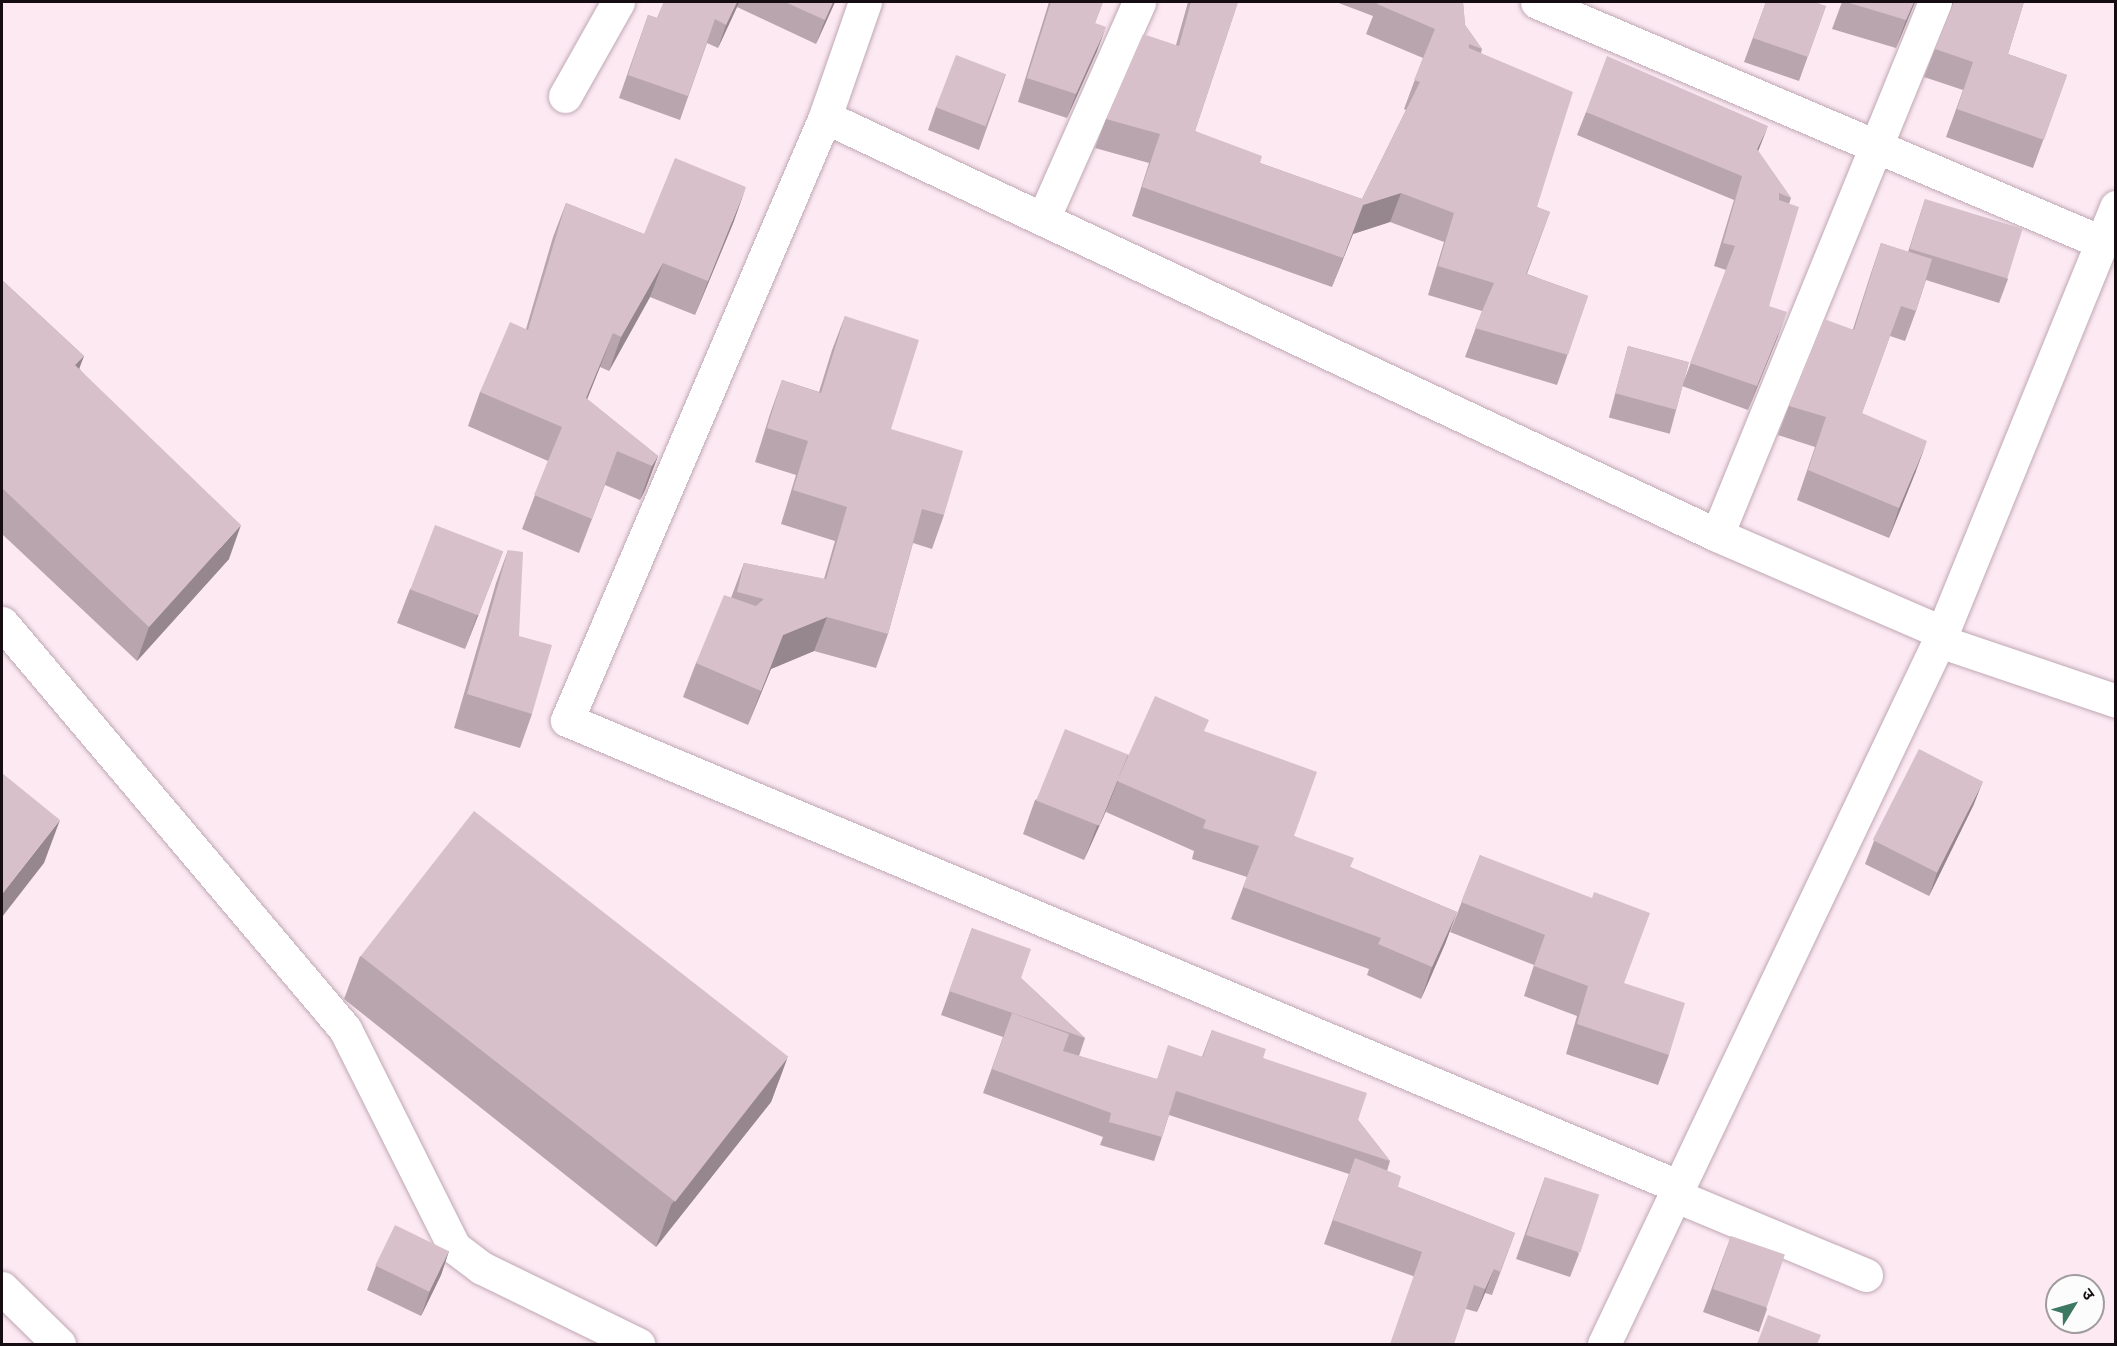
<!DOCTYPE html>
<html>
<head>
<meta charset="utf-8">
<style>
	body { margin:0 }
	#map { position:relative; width:2117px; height:1346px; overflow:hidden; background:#fce9f2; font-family:Raleway,"Noto Sans Devanagari",sans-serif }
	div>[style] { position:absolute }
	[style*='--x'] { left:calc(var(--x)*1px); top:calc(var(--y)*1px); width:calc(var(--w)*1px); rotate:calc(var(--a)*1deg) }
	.roads { filter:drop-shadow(0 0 2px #bfa8b3) drop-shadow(0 0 2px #bfa8b3) }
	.minor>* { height:33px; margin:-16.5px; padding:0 16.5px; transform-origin:16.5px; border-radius:16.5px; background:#fff }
	.wall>* { inset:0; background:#b9a5ae; transform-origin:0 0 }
	.shaded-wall>* { inset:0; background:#96868d }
	.building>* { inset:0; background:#d7c0ca; transform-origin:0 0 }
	span { translate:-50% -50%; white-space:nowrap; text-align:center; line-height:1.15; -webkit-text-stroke:4.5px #fcfcfc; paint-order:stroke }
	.frame { position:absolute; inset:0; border:3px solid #150d11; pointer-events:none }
	.north { position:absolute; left:2045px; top:1274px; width:60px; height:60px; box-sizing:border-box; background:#fcfcfc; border:2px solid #a09c9e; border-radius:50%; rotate:53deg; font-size:16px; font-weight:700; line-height:24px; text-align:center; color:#150d11 }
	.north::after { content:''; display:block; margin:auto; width:21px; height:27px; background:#3c7862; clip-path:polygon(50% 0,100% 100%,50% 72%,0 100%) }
</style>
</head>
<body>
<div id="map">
	<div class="roads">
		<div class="minor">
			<div style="--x:865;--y:2;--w:122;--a:109.2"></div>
			<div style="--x:825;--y:117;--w:656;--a:113.16"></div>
			<div style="--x:567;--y:720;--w:1204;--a:22.77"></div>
			<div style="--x:1537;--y:2;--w:613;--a:23.05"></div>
			<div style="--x:565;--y:96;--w:108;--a:-60.6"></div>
			<div style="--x:825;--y:117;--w:985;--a:25.11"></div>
			<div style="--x:1717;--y:535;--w:246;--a:23.4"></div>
			<div style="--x:1043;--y:219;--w:237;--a:-66.1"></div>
			<div style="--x:1717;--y:535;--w:576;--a:-67.76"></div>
			<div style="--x:2;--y:623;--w:531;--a:49.81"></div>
			<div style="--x:345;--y:1029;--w:244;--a:63.4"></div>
			<div style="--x:454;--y:1247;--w:35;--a:37"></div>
			<div style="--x:482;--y:1268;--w:174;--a:26"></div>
			<div style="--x:1939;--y:641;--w:187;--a:18.7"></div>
			<div style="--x:1674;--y:1195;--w:208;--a:22.6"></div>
			<div style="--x:2;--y:1288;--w:80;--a:44.5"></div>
			<div style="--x:1604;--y:1344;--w:779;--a:-64.52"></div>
			<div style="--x:1939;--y:641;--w:469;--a:-67.8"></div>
		</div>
	</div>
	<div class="wall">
		<div style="clip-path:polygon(664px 2px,835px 2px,816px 44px,737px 7px,718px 48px,707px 43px,680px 120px,619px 98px,648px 15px,657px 18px)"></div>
		<div style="clip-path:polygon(1049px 2px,1103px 2px,1095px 23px,1097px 51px,1067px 118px,1018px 102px)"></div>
		<div style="clip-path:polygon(1188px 2px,1238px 2px,1195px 131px,1260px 163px,1362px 199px,1406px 110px,1404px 109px,1423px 58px,1366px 34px,1373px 16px,1336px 2px,1463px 2px,1465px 25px,1482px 49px,1481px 53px,1537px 207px,1550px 212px,1527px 274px,1588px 296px,1557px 385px,1465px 357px,1482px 311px,1428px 295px,1444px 242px,1390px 222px,1353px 234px,1332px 287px,1132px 216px,1149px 163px,1095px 148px,1106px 119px,1176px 45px)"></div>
		<div style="clip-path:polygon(1766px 2px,1826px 6px,1799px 81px,1744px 62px)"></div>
		<div style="clip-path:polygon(1842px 2px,1915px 2px,1896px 48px,1832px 29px)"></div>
		<div style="clip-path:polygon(1952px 2px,2024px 2px,2008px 54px,2067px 75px,2033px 168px,1946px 137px,1963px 90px,1924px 77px,1952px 6px)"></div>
		<div style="clip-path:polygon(1006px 74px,979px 150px,928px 130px,936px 107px)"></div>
		<div style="clip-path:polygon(1586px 112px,1758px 151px,1791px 198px,1789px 204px,1769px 306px,1778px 336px,1748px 410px,1682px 386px,1726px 270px,1714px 266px,1734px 200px,1577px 135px)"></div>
		<div style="clip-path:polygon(1925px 199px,2008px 279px,1999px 303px,1926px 280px,1916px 311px,1905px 341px,1890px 336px,1862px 413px,1916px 471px,1889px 538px,1797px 500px,1815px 447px,1778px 435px,1789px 406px,1853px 329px,1871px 273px,1881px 243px,1908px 252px)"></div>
		<div style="clip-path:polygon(566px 203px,644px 234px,734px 221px,695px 315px,650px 297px,609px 371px,600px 367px,587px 399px,658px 456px,645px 490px,640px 500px,605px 485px,579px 553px,522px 529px,548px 461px,468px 426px,480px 392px,526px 329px,553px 237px)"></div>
		<div style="clip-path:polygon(2px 280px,84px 356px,79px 368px,229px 559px,137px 661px,2px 534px)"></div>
		<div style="clip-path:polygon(845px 316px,891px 429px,944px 515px,932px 549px,913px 543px,888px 634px,876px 668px,814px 651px,771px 669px,748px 725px,683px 697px,696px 663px,731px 598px,744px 563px,824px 579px,835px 541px,781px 524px,796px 475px,755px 462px,770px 414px,782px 380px,819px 392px,832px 350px)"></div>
		<div style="left:1628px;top:346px;width:63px;height:74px;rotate:15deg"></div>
		<div style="clip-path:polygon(508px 550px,519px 636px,532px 714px,520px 748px,454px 728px,496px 583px)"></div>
		<div style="clip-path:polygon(503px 551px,465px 649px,397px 623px,410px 589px)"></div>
		<div style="clip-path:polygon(1205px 732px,1294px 836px,1350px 867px,1457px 912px,1445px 944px,1421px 999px,1367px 975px,1369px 969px,1231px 919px,1247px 877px,1192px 859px,1194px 851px,1106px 812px,1108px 807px,1084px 860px,1023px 834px,1035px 800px,1128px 755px)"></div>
		<div style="clip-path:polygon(1974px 804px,1929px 896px,1865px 864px,1874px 841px)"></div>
		<div style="clip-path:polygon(1480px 855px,1624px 983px,1669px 1055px,1658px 1085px,1566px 1054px,1577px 1016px,1524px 996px,1534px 965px,1450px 932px)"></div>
		<div style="clip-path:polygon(972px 928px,1021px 978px,1085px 1038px,1079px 1056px,1156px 1079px,1202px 1057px,1212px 1030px,1263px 1058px,1358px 1120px,1390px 1161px,1387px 1171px,1398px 1187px,1515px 1233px,1492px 1295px,1485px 1293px,1477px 1312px,1466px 1309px,1413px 1276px,1324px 1244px,1349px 1174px,1169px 1115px,1162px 1137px,1154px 1161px,1100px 1145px,1103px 1137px,983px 1093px,1003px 1037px,941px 1015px)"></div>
		<div style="clip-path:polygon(360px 956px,787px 1059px,771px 1102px,656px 1247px,344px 999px)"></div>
		<div style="clip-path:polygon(1545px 1177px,1579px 1254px,1570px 1277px,1516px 1259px)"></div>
		<div style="clip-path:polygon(1731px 1236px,1767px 1309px,1759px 1332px,1703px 1312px)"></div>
		<div style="clip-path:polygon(449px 1251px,441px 1275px,421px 1316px,367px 1290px,376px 1266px)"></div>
	</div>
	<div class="shaded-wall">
		<div style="clip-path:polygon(737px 2px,739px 2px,737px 7px,718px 48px,726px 25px)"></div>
		<div style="clip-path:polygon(833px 2px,835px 2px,816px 44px,825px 20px)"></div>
		<div style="clip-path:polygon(1914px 2px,1915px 2px,1896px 48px,1906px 20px)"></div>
		<div style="clip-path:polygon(1106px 27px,1097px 51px,1067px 118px,1076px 94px)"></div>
		<div style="clip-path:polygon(1768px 126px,1759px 149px,1748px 172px,1757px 149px)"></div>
		<div style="clip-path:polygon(746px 187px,734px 221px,695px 315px,708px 281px)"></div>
		<div style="clip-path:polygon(1401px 193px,1390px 222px,1353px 234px,1332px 287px,1363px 205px)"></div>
		<div style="clip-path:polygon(663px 263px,650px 297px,609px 371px,621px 337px)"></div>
		<div style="clip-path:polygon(1787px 312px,1778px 336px,1748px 410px,1757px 386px)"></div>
		<div style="clip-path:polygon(613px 333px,600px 367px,574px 432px,586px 398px)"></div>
		<div style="clip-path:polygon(84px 356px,71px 390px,75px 365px)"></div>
		<div style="clip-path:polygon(1927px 441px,1916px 471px,1889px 538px,1899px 508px)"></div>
		<div style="clip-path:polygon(658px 456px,645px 490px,640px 500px,652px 466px)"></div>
		<div style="clip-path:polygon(241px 525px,229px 559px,137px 661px,149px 627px)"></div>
		<div style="clip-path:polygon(503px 551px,490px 585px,465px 649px,477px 616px)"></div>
		<div style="clip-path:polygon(827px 617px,814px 651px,771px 669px,748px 725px,761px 691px,783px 635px)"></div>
		<div style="clip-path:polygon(1128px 755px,1108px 806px,1084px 860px,1097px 826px)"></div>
		<div style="clip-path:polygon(1983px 781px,1974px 804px,1929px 896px,1937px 873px)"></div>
		<div style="clip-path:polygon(60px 820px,44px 863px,2px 917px,2px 894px)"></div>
		<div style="clip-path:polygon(1457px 912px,1445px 944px,1421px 999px,1432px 967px)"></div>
		<div style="clip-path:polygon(787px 1059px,771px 1102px,656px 1247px,671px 1205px)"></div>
		<div style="clip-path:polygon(449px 1251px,441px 1275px,421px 1316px,429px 1293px)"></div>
		<div style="clip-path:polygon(1494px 1269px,1485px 1293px,1477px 1312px,1485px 1289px)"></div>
	</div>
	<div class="building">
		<div style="clip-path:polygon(664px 2px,737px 2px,726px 25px,715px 19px,688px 96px,628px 75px,648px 15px,657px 18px)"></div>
		<div style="clip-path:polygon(785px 2px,833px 2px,825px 20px)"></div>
		<div style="clip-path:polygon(1051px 2px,1103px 2px,1095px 23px,1106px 27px,1076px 94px,1027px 78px)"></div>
		<div style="clip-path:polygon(1191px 2px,1238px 2px,1195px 131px,1262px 156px,1260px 163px,1362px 199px,1420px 82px,1414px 80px,1435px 29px,1377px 4px,1378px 2px,1463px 2px,1465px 25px,1482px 49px,1469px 44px,1469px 48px,1573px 92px,1537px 207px,1550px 212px,1526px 274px,1588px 296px,1568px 355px,1475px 328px,1494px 283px,1438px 266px,1454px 213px,1401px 193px,1363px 205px,1343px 258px,1142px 187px,1160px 134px,1106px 119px,1143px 34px,1179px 46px)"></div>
		<div style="clip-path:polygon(1766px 2px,1815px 2px,1826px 6px,1808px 57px,1753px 38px)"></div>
		<div style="clip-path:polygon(1846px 2px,1914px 2px,1906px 20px)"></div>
		<div style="clip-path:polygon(1954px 2px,2024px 2px,2008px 54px,2067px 75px,2044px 140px,1957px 109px,1973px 62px,1935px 49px)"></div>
		<div style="left:956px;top:55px;width:53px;height:56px;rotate:21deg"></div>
		<div style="clip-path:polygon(1607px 56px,1768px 126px,1757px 149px,1791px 198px,1779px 193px,1779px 200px,1799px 207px,1769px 306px,1787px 312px,1757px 386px,1690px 363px,1735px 246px,1723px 243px,1742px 176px,1586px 112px)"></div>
		<div style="clip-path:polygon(675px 158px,746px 187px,708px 281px,663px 263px,621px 337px,613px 333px,586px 398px,658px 456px,652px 466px,617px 451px,592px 519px,534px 495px,562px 427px,480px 392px,510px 322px,528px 330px,566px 203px,644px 234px)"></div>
		<div style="left:1925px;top:199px;width:102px;height:52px;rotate:17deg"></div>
		<div style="clip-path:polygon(1881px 243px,1932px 259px,1916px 311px,1901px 306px,1862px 413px,1927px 441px,1899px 508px,1808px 470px,1826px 417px,1789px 406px,1824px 319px,1854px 330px)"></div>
		<div style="clip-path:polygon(2px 280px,84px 356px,75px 365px,241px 525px,149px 627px,2px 488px)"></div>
		<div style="clip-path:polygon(845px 316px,919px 340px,891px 429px,963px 451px,944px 515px,922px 509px,888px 634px,827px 617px,783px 635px,761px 691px,696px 663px,724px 595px,756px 606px,764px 599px,737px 592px,744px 563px,826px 579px,847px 507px,793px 490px,808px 441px,767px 428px,782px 380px,821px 393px)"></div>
		<div style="left:1628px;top:346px;width:63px;height:49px;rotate:15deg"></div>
		<div style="left:435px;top:525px;width:73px;height:69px;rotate:21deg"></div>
		<div style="clip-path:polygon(508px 550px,523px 552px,519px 636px,552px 645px,532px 714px,467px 694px)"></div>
		<div style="clip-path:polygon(1155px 696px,1209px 720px,1204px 731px,1317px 772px,1294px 836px,1354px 858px,1350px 867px,1457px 912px,1432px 967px,1378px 944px,1381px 938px,1243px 887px,1259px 846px,1203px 828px,1206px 820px,1117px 781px)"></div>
		<div style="left:1065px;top:729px;width:68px;height:77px;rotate:22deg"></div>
		<div style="left:1919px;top:749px;width:72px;height:102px;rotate:27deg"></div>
		<div style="clip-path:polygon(2px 773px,60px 820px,2px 894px)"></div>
		<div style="left:474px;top:811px;width:399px;height:184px;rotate:38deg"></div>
		<div style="clip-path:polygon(1480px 855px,1592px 898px,1594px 892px,1650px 913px,1624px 983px,1685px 1003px,1669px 1055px,1577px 1024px,1588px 986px,1534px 966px,1545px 935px,1461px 902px)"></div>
		<div style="clip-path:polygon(972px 928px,1031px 949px,1021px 978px,1085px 1038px,949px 991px)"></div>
		<div style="clip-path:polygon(1012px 1013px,1069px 1034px,1063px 1051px,1157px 1079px,1168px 1045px,1203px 1057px,1212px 1030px,1266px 1049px,1263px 1058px,1367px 1093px,1358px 1120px,1390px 1161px,1176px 1091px,1162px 1137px,1109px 1122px,1111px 1113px,992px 1069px)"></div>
		<div style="clip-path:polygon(1355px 1158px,1401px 1176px,1398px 1187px,1515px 1233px,1500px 1272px,1494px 1269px,1485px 1289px,1474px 1285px,1454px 1344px,1390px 1344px,1422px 1252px,1333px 1220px)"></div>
		<div style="left:1545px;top:1177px;width:57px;height:61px;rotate:18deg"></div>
		<div style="left:395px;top:1225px;width:60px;height:45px;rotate:26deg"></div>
		<div style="left:1731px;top:1236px;width:57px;height:56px;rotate:19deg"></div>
		<div style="clip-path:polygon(1768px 1315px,1821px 1335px,1817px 1344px,1757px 1344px)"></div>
	</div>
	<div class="frame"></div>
	<div class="north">उ</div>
</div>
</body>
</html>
